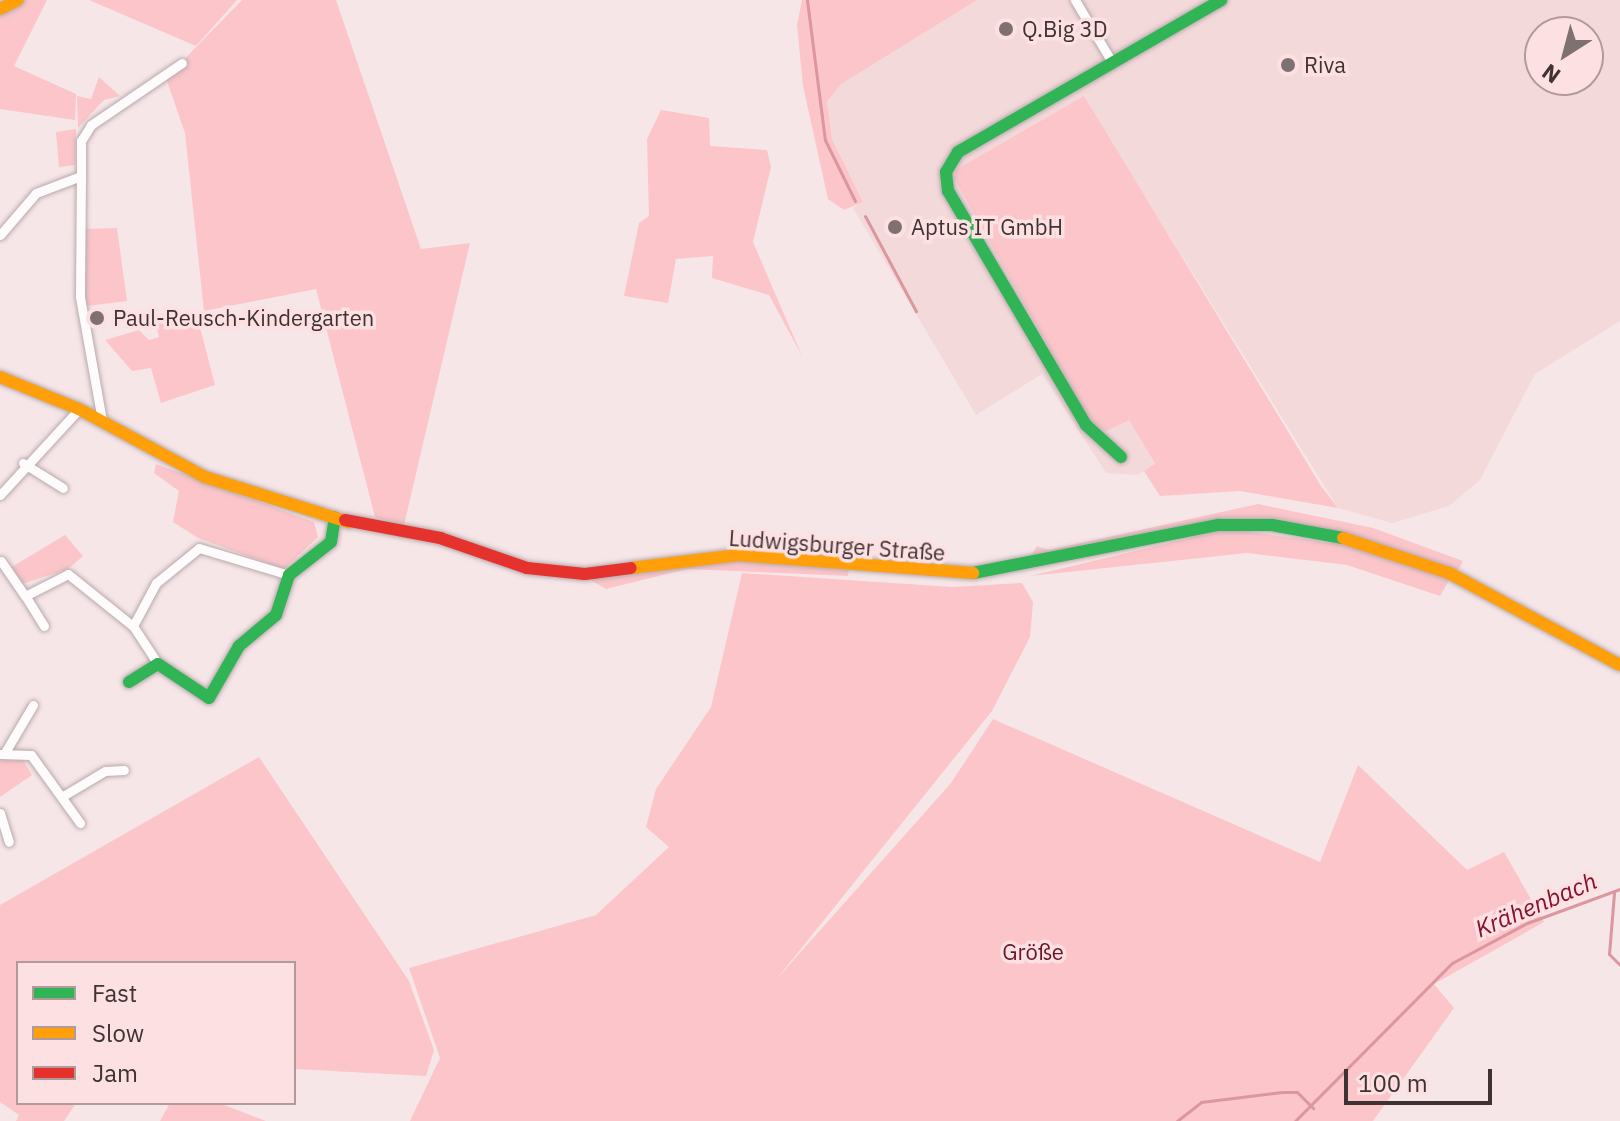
<!DOCTYPE html>
<html>
<head>
<meta charset="utf-8">
<style>
	body { margin:0 }
	#map { position:relative; width:1620px; height:1121px; overflow:hidden; background:#f7e6e8; font-family:"IBM Plex Sans",sans-serif }
	div>[style] { position:absolute }
	[style*='--x'] { left:calc(var(--x)*1px); top:calc(var(--y)*1px); width:calc(var(--w)*1px); rotate:calc(var(--a)*1deg) }
	.built>* { inset:0; background:#f4d9db }
	.green>* { inset:0; background:#fbc5ca }
	.stream>* { height:3px; margin:-1.5px; padding:0 1.5px; transform-origin:1.5px; border-radius:1.5px; background:#db969e }
	.roads { filter:drop-shadow(0 0 2px #b7aaac) drop-shadow(0 0 2px #b7aaac) }
	.street>* { height:9px; margin:-4.5px; padding:0 4.5px; transform-origin:4.5px; border-radius:4.5px; background:#fefbfc }
	.fast>* { height:12px; margin:-6px; padding:0 6px; transform-origin:6px; border-radius:6px; background:#30b455 }
	.slow>* { height:12px; margin:-6px; padding:0 6px; transform-origin:6px; border-radius:6px; background:#ff9f0a }
	.jam>* { height:12px; margin:-6px; padding:0 6px; transform-origin:6px; border-radius:6px; background:#e5322d }
	.dots>* { width:22px; height:22px; translate:-50% -50%; box-sizing:border-box; border:4px solid #fde0e2; border-radius:50% }
	span { translate:-50% -50%; white-space:nowrap; text-align:center; line-height:1.15; -webkit-text-stroke:7px #fde0e2; paint-order:stroke }
	.poi-label { font-size:22px; color:#3e3233 }
	.left { translate:0 -50%; text-align:left }
	.street-label { font-size:22px; color:#3e3233 }
	.park-label { font-size:22px; color:#681627 }
	.water-label { font-size:24px; color:#82132f; font-style:italic }
	.legend { position:absolute; left:16px; top:961px; width:280px; height:144px; box-sizing:border-box; background:#fde0e2; border:2px solid #b19a9c; margin:0; padding:10px 14px; list-style:none; font-size:24px; color:#3e3233 }
	.legend li { display:flex; align-items:center; gap:16px; height:40px }
	.legend b { width:40px; border:2px solid #b19a9c }
	.north { position:absolute; left:1524px; top:16px; width:80px; height:80px; box-sizing:border-box; background:#fde0e2; border:2px solid #b19a9c; border-radius:50%; rotate:216deg; font-size:22px; font-weight:700; line-height:32px; text-align:center; color:#3e3233 }
	.north::after { content:''; display:block; margin:auto; width:28px; height:36px; background:#7f7172; clip-path:polygon(50% 0,100% 100%,50% 72%,0 100%) }
	.scale { position:absolute; left:1344px; top:1069px; width:148px; height:36px; box-sizing:border-box; border:4px solid #3e3233; border-top:0; padding-left:10px; font-size:24px; line-height:28px; white-space:nowrap; color:#3e3233; -webkit-text-stroke:6px #fde0e2; paint-order:stroke }
</style>
</head>
<body>
<div id="map">
	<div class="built">
		<div style="clip-path:polygon(evenodd,977px 0,1620px 0,1620px 321px,1535px 374px,1480px 480px,1449px 506px,1392px 523px,1338px 508px,1083px 96px,1129px 420px,1155px 465px,1137px 475px,1106px 473px,1042px 374px,976px 415px,853px 208px,863px 202px,832px 139px,827px 103px,840px 84px,977px 0,1540px 32px,1588px 32px,1588px 80px,1540px 80px,1540px 32px)"></div>
	</div>
	<div class="green">
		<div style="clip-path:polygon(25px 0,47px 0,14px 66px,76px 94px,75px 120px,0 109px,0 13px)"></div>
		<div style="clip-path:polygon(89px 0,237px 0,196px 46px)"></div>
		<div style="clip-path:polygon(242px 0,336px 0,421px 249px,470px 243px,404px 525px,375px 517px,316px 289px,204px 311px,185px 133px,166px 78px)"></div>
		<div style="clip-path:polygon(802px 0,977px 0,841px 84px,827px 102px,832px 139px,863px 202px,844px 210px,828px 199px,803px 86px,797px 25px)"></div>
		<div style="clip-path:polygon(99px 77px,120px 96px,104px 100px,78px 128px,77px 96px,91px 99px)"></div>
		<div style="clip-path:polygon(1084px 96px,1321px 486px,1338px 508px,1240px 491px,1160px 496px,1144px 471px,1155px 464px,1129px 420px,1106px 431px,1091px 422px,954px 178px,957px 169px)"></div>
		<div style="clip-path:polygon(661px 110px,709px 118px,710px 146px,767px 150px,771px 167px,753px 242px,802px 356px,769px 295px,712px 278px,713px 256px,676px 259px,668px 303px,624px 296px,639px 223px,649px 216px,647px 139px)"></div>
		<div style="clip-path:polygon(76px 129px,75px 165px,59px 167px,56px 132px)"></div>
		<div style="clip-path:polygon(117px 228px,127px 301px,86px 306px,83px 229px)"></div>
		<div style="clip-path:polygon(196px 312px,215px 385px,161px 403px,151px 368px,132px 371px,105px 340px,139px 330px,149px 340px,159px 337px,154px 319px)"></div>
		<div style="clip-path:polygon(156px 464px,314px 522px,318px 537px,284px 569px,198px 538px,173px 522px,179px 491px,154px 473px)"></div>
		<div style="clip-path:polygon(1258px 504px,1373px 528px,1463px 561px,1457px 572px,1236px 519px,1043px 559px,1032px 554px,1037px 546px,1049px 550px)"></div>
		<div style="clip-path:polygon(1228px 529px,1369px 548px,1450px 579px,1440px 596px,1347px 565px,1247px 553px,1030px 576px)"></div>
		<div style="clip-path:polygon(65px 535px,83px 556px,68px 569px,22px 584px,10px 568px)"></div>
		<div style="clip-path:polygon(718px 559px,849px 568px,848px 576px,687px 569px,606px 589px,589px 579px)"></div>
		<div style="clip-path:polygon(742px 573px,952px 587px,1022px 583px,1033px 602px,1030px 637px,992px 711px,775px 981px,951px 783px,993px 719px,1320px 862px,1358px 765px,1467px 870px,1504px 852px,1544px 922px,1434px 984px,1454px 1008px,1373px 1121px,410px 1121px,440px 1058px,409px 968px,596px 915px,669px 847px,646px 827px,656px 789px,711px 707px)"></div>
		<div style="clip-path:polygon(259px 757px,409px 981px,434px 1050px,426px 1076px,294px 1069px,294px 963px,18px 963px,18px 1103px,76px 1103px,64px 1121px,16px 1121px,19px 1115px,0 1102px,0 905px)"></div>
		<div style="clip-path:polygon(22px 758px,32px 775px,0 797px,0 759px)"></div>
		<div style="clip-path:polygon(170px 1103px,219px 1103px,266px 1121px,160px 1121px)"></div>
	</div>
	<div class="stream">
		<div style="--x:807;--y:0;--w:141;--a:82.7"></div>
		<div style="--x:825;--y:140;--w:68;--a:63.8"></div>
		<div style="--x:865;--y:216;--w:108;--a:61.8"></div>
		<div style="--x:1614;--y:893;--w:61;--a:94.7"></div>
		<div style="--x:1609;--y:954;--w:16;--a:45"></div>
		<div style="--x:1177;--y:1121;--w:31;--a:-38"></div>
		<div style="--x:1201;--y:1102;--w:82;--a:-7"></div>
		<div style="--x:1282;--y:1092;--w:15;--a:0"></div>
		<div style="--x:1297;--y:1092;--w:23;--a:45"></div>
		<div style="--x:1295;--y:1121;--w:223;--a:-45.2"></div>
		<div style="--x:1452;--y:963;--w:85;--a:-28.1"></div>
		<div style="--x:1527;--y:923;--w:99;--a:-20.1"></div>
	</div>
	<div class="roads">
		<div class="street">
			<div style="--x:1075;--y:0;--w:72;--a:59.2"></div>
			<div style="--x:81;--y:176;--w:121;--a:90.5"></div>
			<div style="--x:80;--y:297;--w:126;--a:79.9"></div>
			<div style="--x:0;--y:235;--w:55;--a:-49.4"></div>
			<div style="--x:36;--y:193;--w:48;--a:-20.7"></div>
			<div style="--x:81;--y:176;--w:35;--a:-90"></div>
			<div style="--x:81;--y:141;--w:19;--a:-58"></div>
			<div style="--x:91;--y:125;--w:110;--a:-34.3"></div>
			<div style="--x:23;--y:463;--w:47;--a:32"></div>
			<div style="--x:0;--y:495;--w:117;--a:-47.4"></div>
			<div style="--x:1;--y:561;--w:42;--a:55.6"></div>
			<div style="--x:44;--y:626;--w:36;--a:-122"></div>
			<div style="--x:25;--y:596;--w:48;--a:-27.1"></div>
			<div style="--x:68;--y:574;--w:83;--a:38.7"></div>
			<div style="--x:158;--y:664;--w:45;--a:-123.3"></div>
			<div style="--x:133;--y:626;--w:49;--a:-61.9"></div>
			<div style="--x:156;--y:583;--w:55;--a:-39.1"></div>
			<div style="--x:199;--y:548;--w:94;--a:16.7"></div>
			<div style="--x:0;--y:754;--w:31;--a:2"></div>
			<div style="--x:31;--y:755;--w:84;--a:54.2"></div>
			<div style="--x:4;--y:754;--w:57;--a:-59.4"></div>
			<div style="--x:63;--y:796;--w:49;--a:-30.8"></div>
			<div style="--x:105;--y:771;--w:19;--a:-3"></div>
			<div style="--x:0;--y:813;--w:30;--a:73"></div>
		</div>
		<div class="fast">
			<div style="--x:1121;--y:457;--w:47;--a:-137.6"></div>
			<div style="--x:1086;--y:425;--w:272;--a:-120.5"></div>
			<div style="--x:948;--y:191;--w:19;--a:-96"></div>
			<div style="--x:946;--y:172;--w:23;--a:-59"></div>
			<div style="--x:958;--y:152;--w:304;--a:-30"></div>
			<div style="--x:973;--y:573;--w:250;--a:-11.1"></div>
			<div style="--x:1218;--y:525;--w:54;--a:0"></div>
			<div style="--x:1272;--y:525;--w:72;--a:10.4"></div>
			<div style="--x:129;--y:682;--w:34;--a:-32"></div>
			<div style="--x:158;--y:664;--w:61;--a:33.7"></div>
			<div style="--x:209;--y:698;--w:60;--a:-60"></div>
			<div style="--x:239;--y:646;--w:48;--a:-40"></div>
			<div style="--x:276;--y:615;--w:42;--a:-72"></div>
			<div style="--x:289;--y:575;--w:53;--a:-38.2"></div>
			<div style="--x:331;--y:542;--w:25;--a:-81"></div>
		</div>
		<div class="slow">
			<div style="--x:0;--y:9;--w:20;--a:-27"></div>
			<div style="--x:0;--y:377;--w:85;--a:22.1"></div>
			<div style="--x:79;--y:409;--w:143;--a:28.4"></div>
			<div style="--x:205;--y:477;--w:151;--a:17.4"></div>
			<div style="--x:1343;--y:538;--w:112;--a:18.3"></div>
			<div style="--x:1449;--y:573;--w:194;--a:28.3"></div>
			<div style="--x:631;--y:568;--w:108;--a:-6.9"></div>
			<div style="--x:738;--y:555;--w:236;--a:4.4"></div>
		</div>
		<div class="jam">
			<div style="--x:345;--y:520;--w:97;--a:10.7"></div>
			<div style="--x:440;--y:538;--w:92;--a:19"></div>
			<div style="--x:527;--y:568;--w:58;--a:5.9"></div>
			<div style="--x:585;--y:574;--w:46;--a:-7.4"></div>
		</div>
	</div>
	<div class="dots">
		<div style="left:1006px;top:29px;background:#7f7172"></div>
		<div style="left:1288px;top:65px;background:#7f7172"></div>
		<div style="left:895px;top:227px;background:#7f7172"></div>
		<div style="left:97px;top:318px;background:#7f7172"></div>
	</div>
	<div class="poi-label">
		<span class="left" style="left:1022px;top:29px">Q.Big 3D</span>
		<span class="left" style="left:1304px;top:65px">Riva</span>
		<span class="left" style="left:911px;top:227px">Aptus IT GmbH</span>
		<span class="left" style="left:113px;top:318px">Paul-Reusch-Kindergarten</span>
	</div>
	<div class="street-label">
		<span style="left:837px;top:545px;rotate:4deg">Ludwigsburger Straße</span>
	</div>
	<div class="park-label">
		<span style="left:1033px;top:952px">Größe</span>
	</div>
	<div class="water-label">
		<span style="left:1536px;top:905px;rotate:-23deg">Krähenbach</span>
	</div>
	<ul class="legend">
	<li><b style="height:10px;background:#30b455"></b>Fast</li>
	<li><b style="height:10px;background:#ff9f0a"></b>Slow</li>
	<li><b style="height:10px;background:#e5322d"></b>Jam</li>
	</ul>
	<div class="north">N</div>
	<div class="scale">100 m</div>
</div>
</body>
</html>
